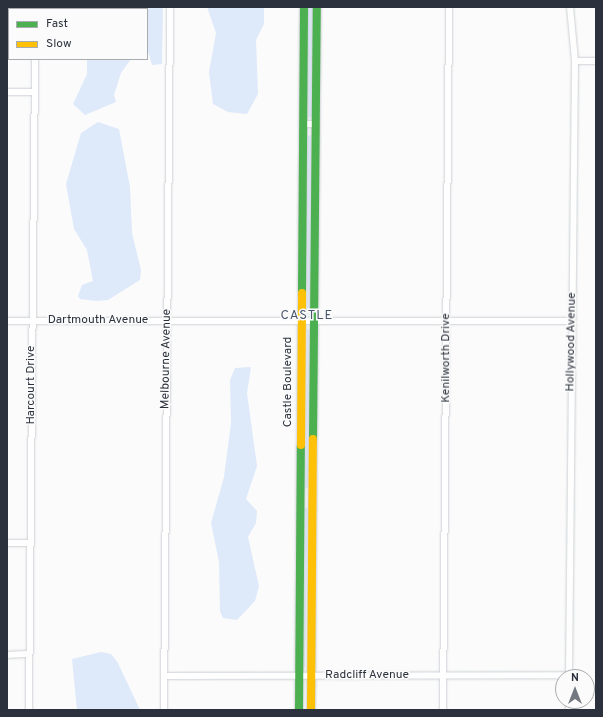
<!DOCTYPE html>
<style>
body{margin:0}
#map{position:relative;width:603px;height:717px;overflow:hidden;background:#fbfbfb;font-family:Overpass,sans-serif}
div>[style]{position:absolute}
.green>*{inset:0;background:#dee9fa}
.roads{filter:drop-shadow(0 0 1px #ccd0d4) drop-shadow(0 0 1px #ccd0d4)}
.street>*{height:5.5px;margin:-2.75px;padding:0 2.75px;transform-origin:2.75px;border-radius:2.75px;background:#fefefe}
.fast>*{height:8px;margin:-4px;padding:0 4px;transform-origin:4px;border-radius:4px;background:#4caf50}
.slow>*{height:8px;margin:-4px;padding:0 4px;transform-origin:4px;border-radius:4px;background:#ffc107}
span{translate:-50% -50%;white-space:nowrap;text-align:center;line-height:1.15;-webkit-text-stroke:3px #fbfbfb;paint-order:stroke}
.street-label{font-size:12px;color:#2c323d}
.neighbourhood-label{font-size:13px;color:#4a576e;letter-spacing:1px}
.frame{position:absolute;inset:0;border:8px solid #2c323d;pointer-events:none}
.legend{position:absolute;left:8px;top:8px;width:140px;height:52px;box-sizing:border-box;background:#fbfbfb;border:1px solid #a8abaf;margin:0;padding:5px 7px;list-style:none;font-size:12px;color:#2c323d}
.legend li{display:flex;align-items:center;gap:8px;height:20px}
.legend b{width:20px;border:1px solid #a8abaf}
.north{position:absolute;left:555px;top:669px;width:40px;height:40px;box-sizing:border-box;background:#fbfbfb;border:1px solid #a8abaf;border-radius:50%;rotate:0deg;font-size:11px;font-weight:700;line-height:16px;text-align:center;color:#2c323d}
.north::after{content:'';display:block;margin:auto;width:14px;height:18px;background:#747880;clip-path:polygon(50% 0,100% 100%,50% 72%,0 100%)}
</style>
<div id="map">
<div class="green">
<div style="clip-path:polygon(73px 7px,163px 7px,162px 64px,152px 65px,147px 48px,147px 9px)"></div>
<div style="clip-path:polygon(207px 7px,264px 7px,264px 24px,256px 40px,258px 94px,247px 114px,228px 112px,213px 104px,209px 72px,216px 33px)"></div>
<div style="clip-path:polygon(307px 7px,313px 7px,312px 117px,308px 118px)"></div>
<div style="clip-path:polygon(87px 59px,131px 59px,121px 73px,114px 95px,116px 102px,85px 115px,73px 104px,87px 74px)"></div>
<div style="clip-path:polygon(98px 122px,119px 129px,130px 187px,132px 233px,141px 270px,140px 280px,108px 300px,96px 301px,80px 299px,78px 296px,82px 285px,93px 281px,87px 250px,74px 229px,66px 184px,81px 133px)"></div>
<div style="clip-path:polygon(311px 135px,311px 310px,307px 313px,306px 137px)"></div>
<div style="clip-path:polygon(307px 329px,310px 331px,308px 487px,305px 489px)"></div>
<div style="clip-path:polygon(251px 367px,247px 393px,257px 466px,246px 499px,257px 511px,256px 523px,248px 537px,259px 586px,255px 601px,237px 620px,223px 618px,220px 611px,219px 562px,211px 523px,224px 477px,231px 423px,230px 380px,235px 368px)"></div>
<div style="clip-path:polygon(304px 507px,308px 509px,305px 667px,302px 666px)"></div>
<div style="clip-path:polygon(101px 652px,111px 654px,118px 663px,140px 710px,77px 710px,72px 659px)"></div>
</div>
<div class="roads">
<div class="street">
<div style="left:35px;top:9px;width:2px;rotate:-90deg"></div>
<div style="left:575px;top:61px;width:21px"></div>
<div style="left:7px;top:92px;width:26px"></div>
<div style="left:303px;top:124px;width:13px"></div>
<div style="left:7px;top:321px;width:565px"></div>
<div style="left:7px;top:543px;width:22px"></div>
<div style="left:7px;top:655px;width:22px;rotate:-3deg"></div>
<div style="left:164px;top:676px;width:405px;rotate:-0.1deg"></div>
<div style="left:569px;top:677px;width:616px;rotate:-89.44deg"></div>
<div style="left:575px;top:61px;width:54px;rotate:-95.3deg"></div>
<div style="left:29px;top:710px;width:651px;rotate:-89.47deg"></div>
<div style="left:164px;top:710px;width:703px;rotate:-89.51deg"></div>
<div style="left:443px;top:710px;width:703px;rotate:-89.51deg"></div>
<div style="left:569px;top:710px;width:9px;rotate:-90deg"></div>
</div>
<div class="fast">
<div style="left:302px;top:293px;width:286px;rotate:-89.6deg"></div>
<div style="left:313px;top:439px;width:432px;rotate:-89.5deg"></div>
<div style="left:299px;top:710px;width:265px;rotate:-89.6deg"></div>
</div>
<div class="slow">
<div style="left:301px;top:445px;width:152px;rotate:-89.6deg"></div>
<div style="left:311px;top:710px;width:271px;rotate:-89.6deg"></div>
</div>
</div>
<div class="street-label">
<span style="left:98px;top:321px">Dartmouth Avenue</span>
<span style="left:572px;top:342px;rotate:-89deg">Hollywood Avenue</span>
<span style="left:447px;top:358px;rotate:-90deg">Kenilworth Drive</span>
<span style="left:167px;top:359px;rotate:-89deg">Melbourne Avenue</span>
<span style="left:289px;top:382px;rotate:-90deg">Castle Boulevard</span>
<span style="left:32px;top:385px;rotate:-90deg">Harcourt Drive</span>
<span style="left:367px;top:676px">Radcliff Avenue</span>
</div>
<div class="neighbourhood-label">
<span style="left:307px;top:316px">CASTLE</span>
</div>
<div class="frame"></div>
<ul class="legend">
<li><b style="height:5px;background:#4caf50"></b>Fast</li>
<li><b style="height:5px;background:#ffc107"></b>Slow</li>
</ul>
<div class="north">N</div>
</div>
